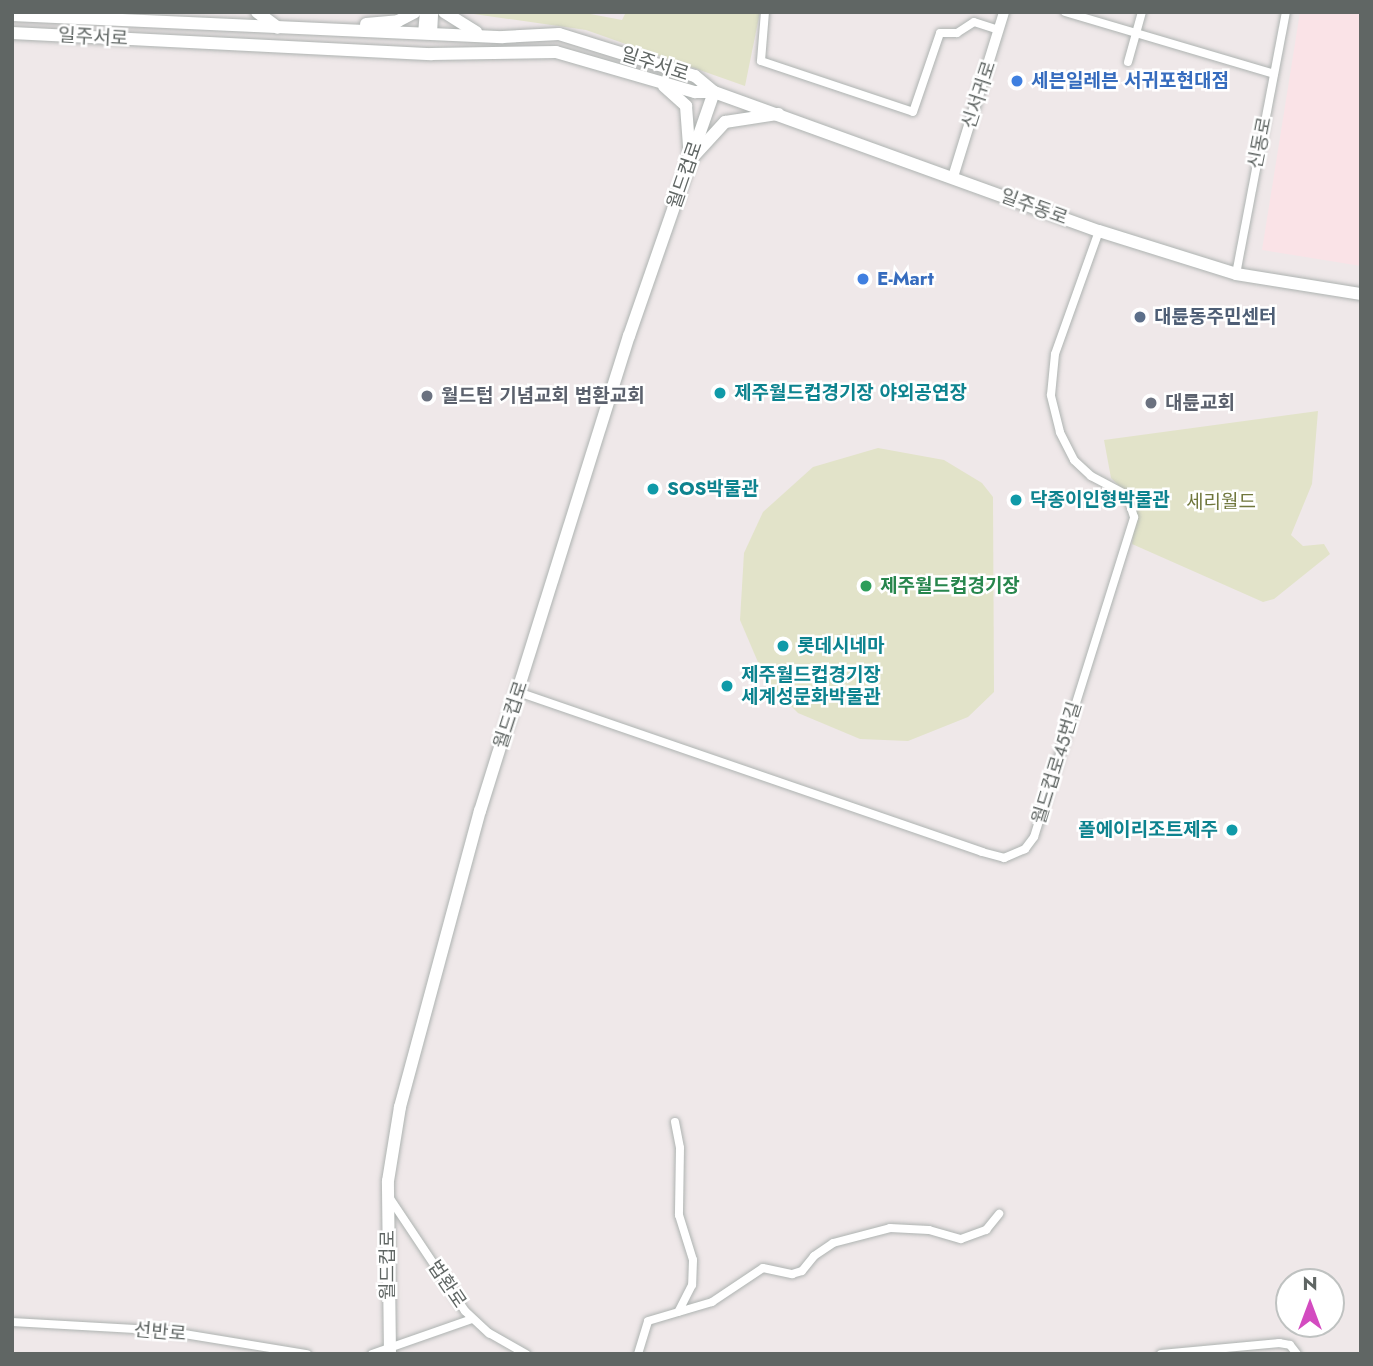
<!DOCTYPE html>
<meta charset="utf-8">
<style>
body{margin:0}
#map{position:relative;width:1373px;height:1366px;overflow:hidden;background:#efe8e9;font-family:Jost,"Noto Sans KR",sans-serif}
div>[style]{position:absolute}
.commercial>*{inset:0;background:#fae3e7}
.green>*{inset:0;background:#e2e3c9}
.roads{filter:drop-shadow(0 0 2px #aeb3b1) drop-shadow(0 0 2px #aeb3b1)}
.minor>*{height:8px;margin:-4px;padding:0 4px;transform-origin:4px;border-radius:4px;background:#fff}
.tertiary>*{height:10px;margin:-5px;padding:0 5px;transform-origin:5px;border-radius:5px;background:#fff}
.secondary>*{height:12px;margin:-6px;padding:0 6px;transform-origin:6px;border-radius:6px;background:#fff}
.dots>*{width:19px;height:19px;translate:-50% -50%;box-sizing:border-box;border:4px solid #fff;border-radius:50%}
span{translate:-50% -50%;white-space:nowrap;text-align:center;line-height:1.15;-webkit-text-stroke:5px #fff;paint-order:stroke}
.street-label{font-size:19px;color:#606664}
.shop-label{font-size:19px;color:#366cbe;font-weight:700}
.left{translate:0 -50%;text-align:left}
.service-label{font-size:19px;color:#4e5e75;font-weight:700}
.culture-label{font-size:19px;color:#0d838f;font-weight:700}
.right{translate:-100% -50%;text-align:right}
.worship-label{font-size:19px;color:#5b616d;font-weight:700}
.park-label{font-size:19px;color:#70773d}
.leisure-label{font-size:19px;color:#27864d;font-weight:700}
.frame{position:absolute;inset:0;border:14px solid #606664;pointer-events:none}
.north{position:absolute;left:1275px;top:1268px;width:70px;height:70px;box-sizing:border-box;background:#fff;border:2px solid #bfc2c1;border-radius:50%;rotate:0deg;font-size:19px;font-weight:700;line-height:28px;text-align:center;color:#606664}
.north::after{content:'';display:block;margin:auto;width:24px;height:32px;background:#d34bc0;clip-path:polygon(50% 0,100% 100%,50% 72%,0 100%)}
</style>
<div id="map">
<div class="commercial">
<div style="clip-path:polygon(1300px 12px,1361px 12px,1361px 266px,1262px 250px)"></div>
</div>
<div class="green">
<div style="clip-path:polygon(460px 12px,580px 12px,622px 20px,626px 12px,760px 12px,745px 86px,586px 30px)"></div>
<div style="clip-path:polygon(1318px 411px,1312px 484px,1291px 535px,1303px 546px,1324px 544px,1330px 554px,1274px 599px,1263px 602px,1132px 544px,1137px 503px,1111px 478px,1104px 440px)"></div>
<div style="clip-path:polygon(878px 448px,944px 460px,982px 483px,993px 497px,994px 692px,968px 717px,908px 741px,860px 739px,798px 713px,766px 681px,740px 620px,744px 553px,763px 512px,813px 467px)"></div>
</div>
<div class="roads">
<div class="minor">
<div style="left:765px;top:12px;width:49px;rotate:94.7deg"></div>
<div style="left:761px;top:61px;width:160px;rotate:18.5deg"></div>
<div style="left:913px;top:112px;width:83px;rotate:-71.1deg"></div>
<div style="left:940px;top:33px;width:17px"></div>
<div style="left:957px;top:33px;width:20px;rotate:-33deg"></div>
<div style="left:974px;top:22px;width:26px;rotate:18deg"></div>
<div style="left:1065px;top:12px;width:218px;rotate:16.5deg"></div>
<div style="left:1128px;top:62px;width:52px;rotate:-74.4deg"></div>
<div style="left:1236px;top:274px;width:267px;rotate:-79.2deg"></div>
<div style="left:518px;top:692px;width:491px;rotate:19deg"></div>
<div style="left:982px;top:852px;width:23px;rotate:15deg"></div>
<div style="left:1004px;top:858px;width:23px;rotate:-23deg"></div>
<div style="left:1025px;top:849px;width:15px;rotate:-53deg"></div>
<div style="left:1034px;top:837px;width:335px;rotate:-72.6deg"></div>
<div style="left:1134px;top:517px;width:23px;rotate:-108deg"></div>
<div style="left:1127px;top:495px;width:41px;rotate:-152.2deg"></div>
<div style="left:1091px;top:476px;width:23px;rotate:-137deg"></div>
<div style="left:1074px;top:460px;width:31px;rotate:-117deg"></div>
<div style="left:1060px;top:432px;width:38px;rotate:-104deg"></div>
<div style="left:1051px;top:395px;width:41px;rotate:-84.4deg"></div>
<div style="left:1055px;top:354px;width:131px;rotate:-70.3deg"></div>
<div style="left:675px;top:1122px;width:26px;rotate:79deg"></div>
<div style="left:680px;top:1148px;width:67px;rotate:90.9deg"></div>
<div style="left:679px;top:1215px;width:47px;rotate:72.7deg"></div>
<div style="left:693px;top:1260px;width:25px;rotate:92deg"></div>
<div style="left:692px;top:1285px;width:30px;rotate:117deg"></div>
<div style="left:389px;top:1197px;width:137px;rotate:56.3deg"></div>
<div style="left:465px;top:1311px;width:33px;rotate:43deg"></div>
<div style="left:489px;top:1333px;width:43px;rotate:29.6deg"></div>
<div style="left:12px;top:1322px;width:154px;rotate:3.3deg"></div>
<div style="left:166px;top:1331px;width:143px;rotate:9.3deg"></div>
<div style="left:372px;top:1354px;width:106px;rotate:-19.3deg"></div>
<div style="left:638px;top:1354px;width:34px;rotate:-73deg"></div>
<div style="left:648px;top:1321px;width:67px;rotate:-16.5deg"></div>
<div style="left:712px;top:1302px;width:61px;rotate:-33.7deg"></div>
<div style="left:763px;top:1268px;width:30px;rotate:12deg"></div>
<div style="left:792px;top:1274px;width:10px;rotate:-17deg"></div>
<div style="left:802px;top:1271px;width:19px;rotate:-51deg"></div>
<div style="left:814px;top:1256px;width:23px;rotate:-34deg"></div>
<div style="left:833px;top:1243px;width:59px;rotate:-14.7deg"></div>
<div style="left:890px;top:1228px;width:39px;rotate:3deg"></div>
<div style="left:929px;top:1230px;width:33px;rotate:16deg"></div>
<div style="left:961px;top:1239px;width:27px;rotate:-20deg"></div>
<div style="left:986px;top:1230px;width:21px;rotate:-51deg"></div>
<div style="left:1161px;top:1354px;width:119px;rotate:-5.3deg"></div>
<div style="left:1279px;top:1343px;width:11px;rotate:10deg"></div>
<div style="left:1290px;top:1345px;width:11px;rotate:52deg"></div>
</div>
<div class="tertiary">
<div style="left:423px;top:34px;width:22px;rotate:-85deg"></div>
<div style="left:432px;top:34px;width:22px;rotate:-87deg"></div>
<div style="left:953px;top:177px;width:173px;rotate:-72.8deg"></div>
</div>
<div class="secondary">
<div style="left:257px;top:12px;width:26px;rotate:37deg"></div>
<div style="left:444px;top:12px;width:38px;rotate:32deg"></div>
<div style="left:12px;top:15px;width:491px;rotate:2.6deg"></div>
<div style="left:503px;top:37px;width:56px;rotate:-3.1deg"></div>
<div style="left:559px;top:34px;width:142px;rotate:17.2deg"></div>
<div style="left:695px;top:76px;width:25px;rotate:40deg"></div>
<div style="left:366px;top:24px;width:32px;rotate:-5deg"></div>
<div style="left:398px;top:21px;width:19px;rotate:-28deg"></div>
<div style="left:12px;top:33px;width:420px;rotate:2.9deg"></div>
<div style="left:431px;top:54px;width:125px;rotate:-0.9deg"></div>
<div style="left:556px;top:52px;width:145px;rotate:16.1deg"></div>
<div style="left:695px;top:92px;width:19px"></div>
<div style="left:714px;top:92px;width:409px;rotate:19.9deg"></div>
<div style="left:1099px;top:231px;width:144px;rotate:17.4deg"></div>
<div style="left:1236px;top:274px;width:127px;rotate:9.1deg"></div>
<div style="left:664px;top:86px;width:30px;rotate:42deg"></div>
<div style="left:686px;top:106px;width:53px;rotate:85.7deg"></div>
<div style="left:692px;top:158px;width:49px;rotate:-47.5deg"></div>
<div style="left:725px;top:122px;width:54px;rotate:-8.6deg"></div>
<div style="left:390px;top:1354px;width:173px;rotate:-90.7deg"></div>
<div style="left:388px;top:1181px;width:75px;rotate:-80.8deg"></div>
<div style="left:400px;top:1107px;width:307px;rotate:-74.9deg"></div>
<div style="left:480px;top:811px;width:498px;rotate:-72.6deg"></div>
<div style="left:629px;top:336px;width:258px;rotate:-70.8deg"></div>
</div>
</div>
<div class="dots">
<div style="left:1017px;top:81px;background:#3f7fe0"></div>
<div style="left:863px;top:279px;background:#3f7fe0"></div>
<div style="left:1140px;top:317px;background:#5c6f8a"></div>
<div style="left:720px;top:393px;background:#0f9aa8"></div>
<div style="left:427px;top:396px;background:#6b7280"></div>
<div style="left:1151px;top:403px;background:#6b7280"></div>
<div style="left:653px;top:489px;background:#0f9aa8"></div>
<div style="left:1016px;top:500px;background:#0f9aa8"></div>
<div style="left:866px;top:586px;background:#2e9e5b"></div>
<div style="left:783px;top:646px;background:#0f9aa8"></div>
<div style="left:727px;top:686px;background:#0f9aa8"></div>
<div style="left:1232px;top:830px;background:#0f9aa8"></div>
</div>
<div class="street-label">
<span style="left:93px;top:37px;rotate:3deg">일주서로</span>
<span style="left:655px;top:64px;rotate:18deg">일주서로</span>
<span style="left:979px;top:95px;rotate:-72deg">신서귀로</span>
<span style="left:1260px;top:143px;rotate:-79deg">신동로</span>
<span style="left:685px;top:175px;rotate:-71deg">월드컵로</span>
<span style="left:1034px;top:207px;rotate:20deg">일주동로</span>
<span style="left:511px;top:715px;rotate:-72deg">월드컵로</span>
<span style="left:1057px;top:763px;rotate:-73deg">월드컵로45번길</span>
<span style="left:388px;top:1265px;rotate:-90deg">월드컵로</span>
<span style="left:447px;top:1284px;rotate:56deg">법환로</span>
<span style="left:160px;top:1332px;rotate:5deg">선반로</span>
</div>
<div class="shop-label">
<span class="left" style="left:1031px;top:81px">세븐일레븐 서귀포현대점</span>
<span class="left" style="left:877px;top:279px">E-Mart</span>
</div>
<div class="service-label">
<span class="left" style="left:1154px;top:317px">대륜동주민센터</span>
</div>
<div class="culture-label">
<span class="left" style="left:734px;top:393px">제주월드컵경기장 야외공연장</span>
<span class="left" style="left:667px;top:489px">SOS박물관</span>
<span class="left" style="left:1030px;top:500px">닥종이인형박물관</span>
<span class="left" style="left:797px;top:646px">롯데시네마</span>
<span class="left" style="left:741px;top:686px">제주월드컵경기장<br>세계성문화박물관</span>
<span class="right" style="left:1218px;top:830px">폴에이리조트제주</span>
</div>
<div class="worship-label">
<span class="left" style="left:441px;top:396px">월드텁 기념교회 법환교회</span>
<span class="left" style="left:1165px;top:403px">대륜교회</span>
</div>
<div class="park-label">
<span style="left:1221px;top:502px">세리월드</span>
</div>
<div class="leisure-label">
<span class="left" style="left:880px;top:586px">제주월드컵경기장</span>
</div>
<div class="frame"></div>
<div class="north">N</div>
</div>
